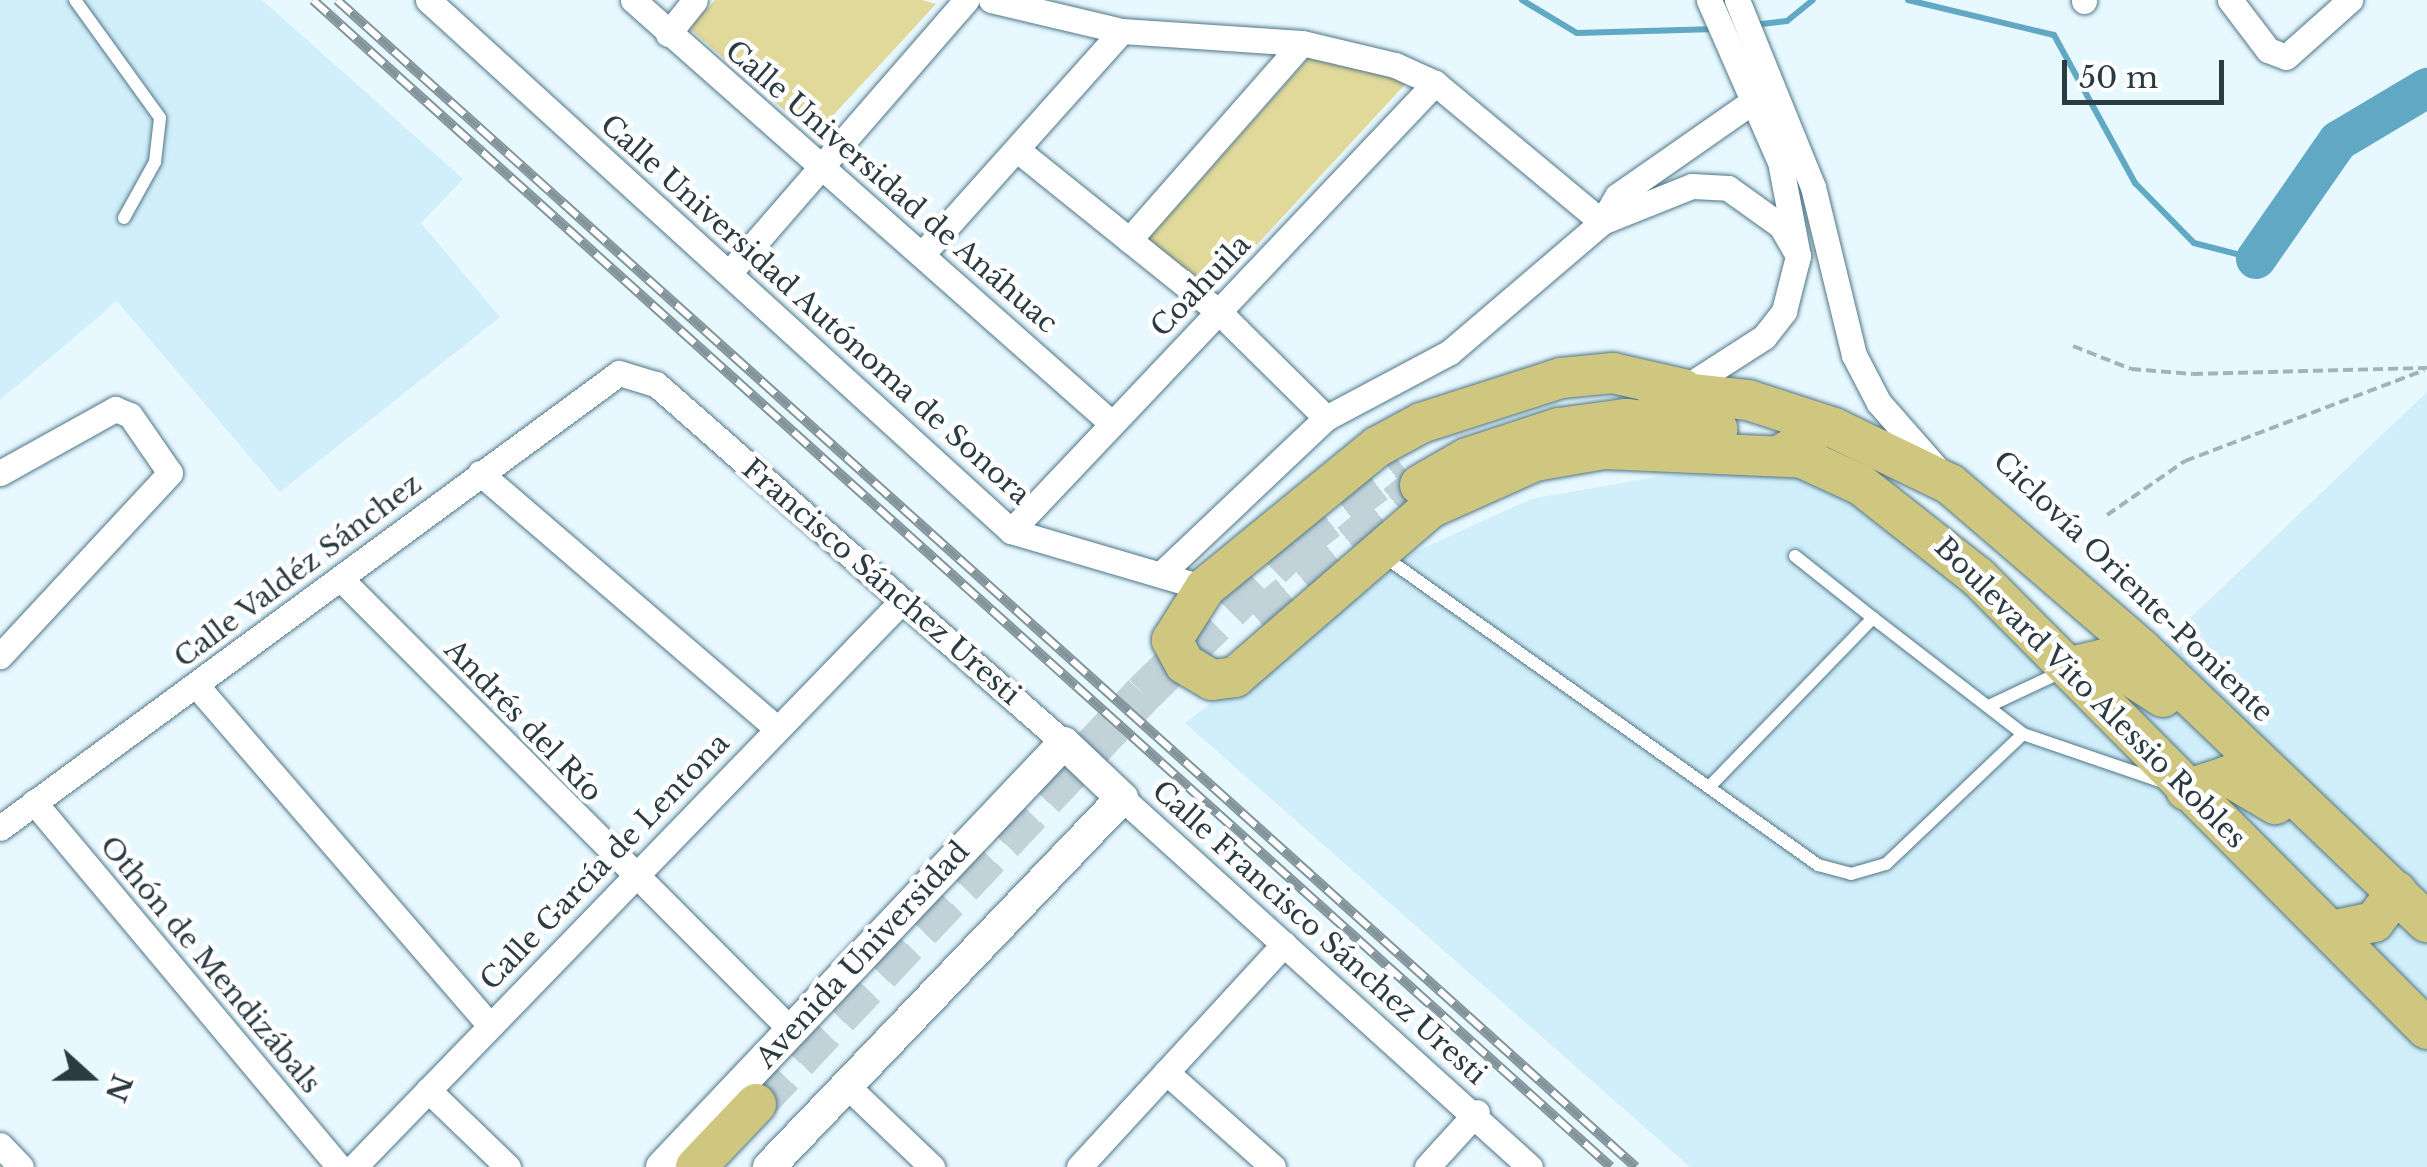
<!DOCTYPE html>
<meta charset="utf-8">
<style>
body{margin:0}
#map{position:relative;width:2427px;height:1167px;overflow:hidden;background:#e7f8ff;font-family:"Libre Baskerville",serif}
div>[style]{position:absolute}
.built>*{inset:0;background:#d1eefb}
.green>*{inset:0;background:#e1d99a}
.stream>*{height:6px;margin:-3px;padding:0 3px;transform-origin:3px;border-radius:3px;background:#61a8c4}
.river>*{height:40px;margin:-20px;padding:0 20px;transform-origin:20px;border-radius:20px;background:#61a8c4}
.primary-tunnel>*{height:40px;margin-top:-20px;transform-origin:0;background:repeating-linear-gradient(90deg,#c1d2d9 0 40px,transparent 0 60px)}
.path>*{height:4px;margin-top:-2px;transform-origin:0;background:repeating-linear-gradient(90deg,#a1b2b9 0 10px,transparent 0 15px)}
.roads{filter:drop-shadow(0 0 2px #507686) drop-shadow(0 0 2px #507686)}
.service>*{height:12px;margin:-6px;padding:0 6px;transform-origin:6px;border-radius:6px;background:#fff}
.minor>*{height:25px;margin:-12.5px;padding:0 12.5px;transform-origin:12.5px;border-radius:12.5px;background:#fff}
.tertiary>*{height:32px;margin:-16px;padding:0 16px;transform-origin:16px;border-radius:16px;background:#fff}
.primary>*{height:40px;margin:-20px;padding:0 20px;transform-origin:20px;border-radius:20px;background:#cfc780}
.rail>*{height:10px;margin-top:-5px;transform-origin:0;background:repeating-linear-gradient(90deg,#fff 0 19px,#83949b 0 38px);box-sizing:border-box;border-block:2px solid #83949b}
span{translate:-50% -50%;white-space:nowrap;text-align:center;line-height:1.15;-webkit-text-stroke:9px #fff;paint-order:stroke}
.street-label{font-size:28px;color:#2a3b42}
.north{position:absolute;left:40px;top:1027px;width:100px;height:100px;-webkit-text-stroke:8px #fff;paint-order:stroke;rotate:111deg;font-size:28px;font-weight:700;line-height:40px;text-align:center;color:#2a3b42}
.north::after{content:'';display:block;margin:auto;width:35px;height:45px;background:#2a3b42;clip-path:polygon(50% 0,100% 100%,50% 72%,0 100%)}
.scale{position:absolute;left:2062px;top:60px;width:162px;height:45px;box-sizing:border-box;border:5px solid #2a3b42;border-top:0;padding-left:12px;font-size:30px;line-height:35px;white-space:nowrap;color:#2a3b42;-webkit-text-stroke:8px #fff;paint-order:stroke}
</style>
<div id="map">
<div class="built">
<div style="clip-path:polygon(0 0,262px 0,463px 179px,421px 223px,500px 317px,280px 492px,117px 301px,0 400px)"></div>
<div style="clip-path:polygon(2427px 392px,2427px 1167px,1690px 1167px,1185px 723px,1413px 553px,1531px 499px,1667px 475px,1815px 473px,1892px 514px,2099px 705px)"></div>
</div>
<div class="green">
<div style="clip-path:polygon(715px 0,922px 0,936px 4px,814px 136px,689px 28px)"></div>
<div style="clip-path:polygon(1312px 54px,1411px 78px,1216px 289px,1145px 243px)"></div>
</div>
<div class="stream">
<div style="left:1522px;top:0;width:64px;rotate:31deg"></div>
<div style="left:1577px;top:33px;width:139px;rotate:-1.6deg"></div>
<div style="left:1908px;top:0;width:150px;rotate:13.5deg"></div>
<div style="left:2054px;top:35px;width:169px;rotate:61.3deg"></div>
<div style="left:2135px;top:183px;width:84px;rotate:45.5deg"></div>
<div style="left:2194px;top:243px;width:64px;rotate:14.5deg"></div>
<div style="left:1754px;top:25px;width:33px;rotate:-7deg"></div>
<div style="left:1787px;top:21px;width:33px;rotate:-39deg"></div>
</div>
<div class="river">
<div style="left:2256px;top:259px;width:144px;rotate:-55.2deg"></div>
<div style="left:2338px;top:141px;width:104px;rotate:-30.8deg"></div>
</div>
<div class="primary-tunnel">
<div style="left:1258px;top:620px;width:211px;rotate:-39.8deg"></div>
<div style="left:756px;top:1104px;width:564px;rotate:-46.65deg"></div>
<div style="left:1143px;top:694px;width:214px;rotate:-44.4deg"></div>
<div style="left:1296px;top:544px;width:132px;rotate:-37.3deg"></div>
</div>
<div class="path">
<div style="left:2073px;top:346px;width:62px;rotate:21.6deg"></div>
<div style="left:2131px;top:369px;width:62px;rotate:4.6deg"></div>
<div style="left:2193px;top:374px;width:234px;rotate:-1.5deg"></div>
<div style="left:2107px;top:515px;width:95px;rotate:-34.7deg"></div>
<div style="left:2185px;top:461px;width:256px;rotate:-20.8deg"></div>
</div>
<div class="roads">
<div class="service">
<div style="left:75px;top:0;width:145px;rotate:54.2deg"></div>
<div style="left:160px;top:118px;width:44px;rotate:96.5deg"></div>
<div style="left:155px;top:162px;width:64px;rotate:119deg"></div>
<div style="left:1382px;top:555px;width:535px;rotate:35.41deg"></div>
<div style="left:1818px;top:865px;width:34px;rotate:15deg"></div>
<div style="left:1851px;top:874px;width:36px;rotate:-16deg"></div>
<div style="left:1886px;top:864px;width:189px;rotate:-43.5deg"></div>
<div style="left:2023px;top:734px;width:145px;rotate:18.9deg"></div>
<div style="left:1795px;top:556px;width:100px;rotate:38.5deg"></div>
<div style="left:1991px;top:705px;width:77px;rotate:-25.2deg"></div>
<div style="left:1713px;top:783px;width:230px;rotate:-45.9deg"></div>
<div style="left:1873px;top:618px;width:190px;rotate:37.7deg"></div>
</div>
<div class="minor">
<div style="left:428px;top:0;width:789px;rotate:42.33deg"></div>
<div style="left:1011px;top:531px;width:202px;rotate:16.4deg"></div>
<div style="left:633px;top:0;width:635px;rotate:41.49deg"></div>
<div style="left:991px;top:0;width:135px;rotate:13.3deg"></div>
<div style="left:1122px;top:31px;width:180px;rotate:3.8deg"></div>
<div style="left:1302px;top:43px;width:96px;rotate:13.3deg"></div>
<div style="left:1395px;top:65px;width:44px;rotate:24.2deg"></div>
<div style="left:1435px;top:83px;width:217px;rotate:39.8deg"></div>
<div style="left:1737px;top:0;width:202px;rotate:67.9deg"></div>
<div style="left:1813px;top:187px;width:173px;rotate:76.3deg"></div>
<div style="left:1854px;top:355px;width:54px;rotate:62.5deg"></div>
<div style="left:1879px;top:403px;width:88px;rotate:48.7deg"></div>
<div style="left:2230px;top:0;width:63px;rotate:52.8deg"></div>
<div style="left:2268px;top:50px;width:19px;rotate:21deg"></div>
<div style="left:2286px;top:57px;width:86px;rotate:-41.7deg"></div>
<div style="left:2084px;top:1px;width:1px;rotate:-90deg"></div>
<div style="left:668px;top:34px;width:43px;rotate:-51.5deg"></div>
<div style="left:1020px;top:152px;width:255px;rotate:38.8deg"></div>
<div style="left:1219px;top:312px;width:151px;rotate:44.7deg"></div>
<div style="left:1602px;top:222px;width:30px;rotate:-60deg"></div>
<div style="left:1617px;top:196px;width:166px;rotate:-34.9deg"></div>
<div style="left:1129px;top:240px;width:262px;rotate:-48.7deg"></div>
<div style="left:925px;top:251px;width:295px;rotate:-48.2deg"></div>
<div style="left:729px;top:273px;width:362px;rotate:-49deg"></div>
<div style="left:1683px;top:389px;width:96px;rotate:-32.7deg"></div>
<div style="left:1764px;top:337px;width:33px;rotate:-52deg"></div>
<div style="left:1784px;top:311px;width:57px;rotate:-75.7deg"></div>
<div style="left:1798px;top:256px;width:96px;rotate:-100.8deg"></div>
<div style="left:1780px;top:162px;width:177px;rotate:-113.7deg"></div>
<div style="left:0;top:473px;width:132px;rotate:-29.1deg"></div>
<div style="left:115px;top:409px;width:16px;rotate:22deg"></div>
<div style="left:130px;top:415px;width:70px;rotate:55.4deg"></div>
<div style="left:170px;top:473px;width:250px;rotate:132.9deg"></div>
<div style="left:480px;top:473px;width:391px;rotate:40.7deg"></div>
<div style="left:1011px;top:531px;width:617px;rotate:-46.58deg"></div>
<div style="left:1162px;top:573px;width:226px;rotate:-43.4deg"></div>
<div style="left:1326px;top:418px;width:140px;rotate:-28deg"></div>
<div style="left:1450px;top:352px;width:200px;rotate:-40.5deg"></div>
<div style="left:1602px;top:222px;width:97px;rotate:-21.8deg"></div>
<div style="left:1692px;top:186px;width:36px;rotate:3deg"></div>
<div style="left:1728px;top:188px;width:65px;rotate:35.6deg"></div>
<div style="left:1781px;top:226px;width:34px;rotate:60deg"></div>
<div style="left:341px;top:579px;width:637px;rotate:45.06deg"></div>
<div style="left:196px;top:685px;width:450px;rotate:49.2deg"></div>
<div style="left:1122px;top:798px;width:550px;rotate:42.13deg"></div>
<div style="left:34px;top:802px;width:476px;rotate:50.1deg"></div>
<div style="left:0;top:828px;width:768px;rotate:-36.32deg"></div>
<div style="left:619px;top:373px;width:39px;rotate:17deg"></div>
<div style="left:656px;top:384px;width:543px;rotate:41.34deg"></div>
<div style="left:1166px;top:1072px;width:143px;rotate:41.6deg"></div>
<div style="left:846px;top:1085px;width:119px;rotate:43.6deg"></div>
<div style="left:428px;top:1090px;width:111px;rotate:43.9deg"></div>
<div style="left:0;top:1145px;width:30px;rotate:46deg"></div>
<div style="left:354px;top:1167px;width:788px;rotate:-45.93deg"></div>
<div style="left:1079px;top:1167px;width:303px;rotate:-47.4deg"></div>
<div style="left:1427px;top:1167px;width:74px;rotate:-47.7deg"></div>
</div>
<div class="tertiary">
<div style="left:662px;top:1167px;width:584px;rotate:-46.53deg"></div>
<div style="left:1064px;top:743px;width:80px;rotate:43.5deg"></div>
<div style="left:1122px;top:798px;width:511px;rotate:133.73deg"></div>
</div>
<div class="primary">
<div style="left:1683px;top:389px;width:72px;rotate:-167.1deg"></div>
<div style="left:1613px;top:373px;width:52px;rotate:174.5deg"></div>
<div style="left:1561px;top:378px;width:147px;rotate:162.2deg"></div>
<div style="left:1421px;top:423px;width:50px;rotate:151.4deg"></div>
<div style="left:1377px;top:447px;width:222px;rotate:140.7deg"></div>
<div style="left:1205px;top:588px;width:62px;rotate:122.4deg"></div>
<div style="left:1172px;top:640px;width:27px;rotate:62deg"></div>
<div style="left:1185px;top:664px;width:31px;rotate:31deg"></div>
<div style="left:1212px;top:680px;width:23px;rotate:-7deg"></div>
<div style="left:1235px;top:677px;width:258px;rotate:-40.9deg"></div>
<div style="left:1430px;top:508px;width:115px;rotate:-24.1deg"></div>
<div style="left:1535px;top:461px;width:70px;rotate:-9.9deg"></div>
<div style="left:1604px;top:449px;width:206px;rotate:2.5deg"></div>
<div style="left:1656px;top:390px;width:93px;rotate:6.2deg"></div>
<div style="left:1748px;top:400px;width:90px;rotate:18deg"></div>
<div style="left:1834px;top:428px;width:129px;rotate:25.8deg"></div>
<div style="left:1950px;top:484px;width:254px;rotate:40.8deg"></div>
<div style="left:2142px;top:650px;width:394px;rotate:43.7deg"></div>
<div style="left:1787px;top:451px;width:81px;rotate:24.7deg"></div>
<div style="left:1861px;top:485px;width:149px;rotate:38.2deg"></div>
<div style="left:1978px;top:577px;width:637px;rotate:45.19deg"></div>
<div style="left:1420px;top:485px;width:54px;rotate:-29.9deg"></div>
<div style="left:1467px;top:458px;width:97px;rotate:-18.1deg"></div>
<div style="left:1559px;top:428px;width:68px;rotate:-7.7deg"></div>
<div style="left:1626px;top:419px;width:92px;rotate:6.3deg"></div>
<div style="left:2070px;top:667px;width:35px;rotate:-13deg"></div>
<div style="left:2104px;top:659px;width:70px;rotate:32.8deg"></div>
<div style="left:2186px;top:790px;width:44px;rotate:-18.4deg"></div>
<div style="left:2228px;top:776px;width:55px;rotate:30.8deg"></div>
<div style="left:2336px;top:930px;width:39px;rotate:-12deg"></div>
<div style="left:2374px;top:922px;width:38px;rotate:-53deg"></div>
<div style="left:696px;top:1167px;width:87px;rotate:-46.4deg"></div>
</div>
</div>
<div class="rail">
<div style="left:313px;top:0;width:1745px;rotate:41.96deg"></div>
<div style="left:337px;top:0;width:1746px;rotate:41.94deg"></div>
</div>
<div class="street-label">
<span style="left:891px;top:187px;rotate:41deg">Calle Universidad de Anáhuac</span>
<span style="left:1201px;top:286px;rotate:-46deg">Coahuila</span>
<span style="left:815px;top:310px;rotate:42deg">Calle Universidad Autónoma de Sonora</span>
<span style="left:298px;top:571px;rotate:-37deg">Calle Valdéz Sánchez</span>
<span style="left:881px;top:582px;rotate:41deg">Francisco Sánchez Uresti</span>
<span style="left:2133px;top:587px;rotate:44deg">Ciclovía Oriente-Poniente</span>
<span style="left:2090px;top:693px;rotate:45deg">Boulevard Vito Alessio Robles</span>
<span style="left:523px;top:721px;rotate:46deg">Andrés del Río</span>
<span style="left:605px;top:862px;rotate:-46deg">Calle García de Lentona</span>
<span style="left:1319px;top:933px;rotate:42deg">Calle Francisco Sánchez Uresti</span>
<span style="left:863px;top:955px;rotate:-47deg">Avenida Universidad</span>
<span style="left:210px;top:965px;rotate:50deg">Othón de Mendizábals</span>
</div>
<div class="north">N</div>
<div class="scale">50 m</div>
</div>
